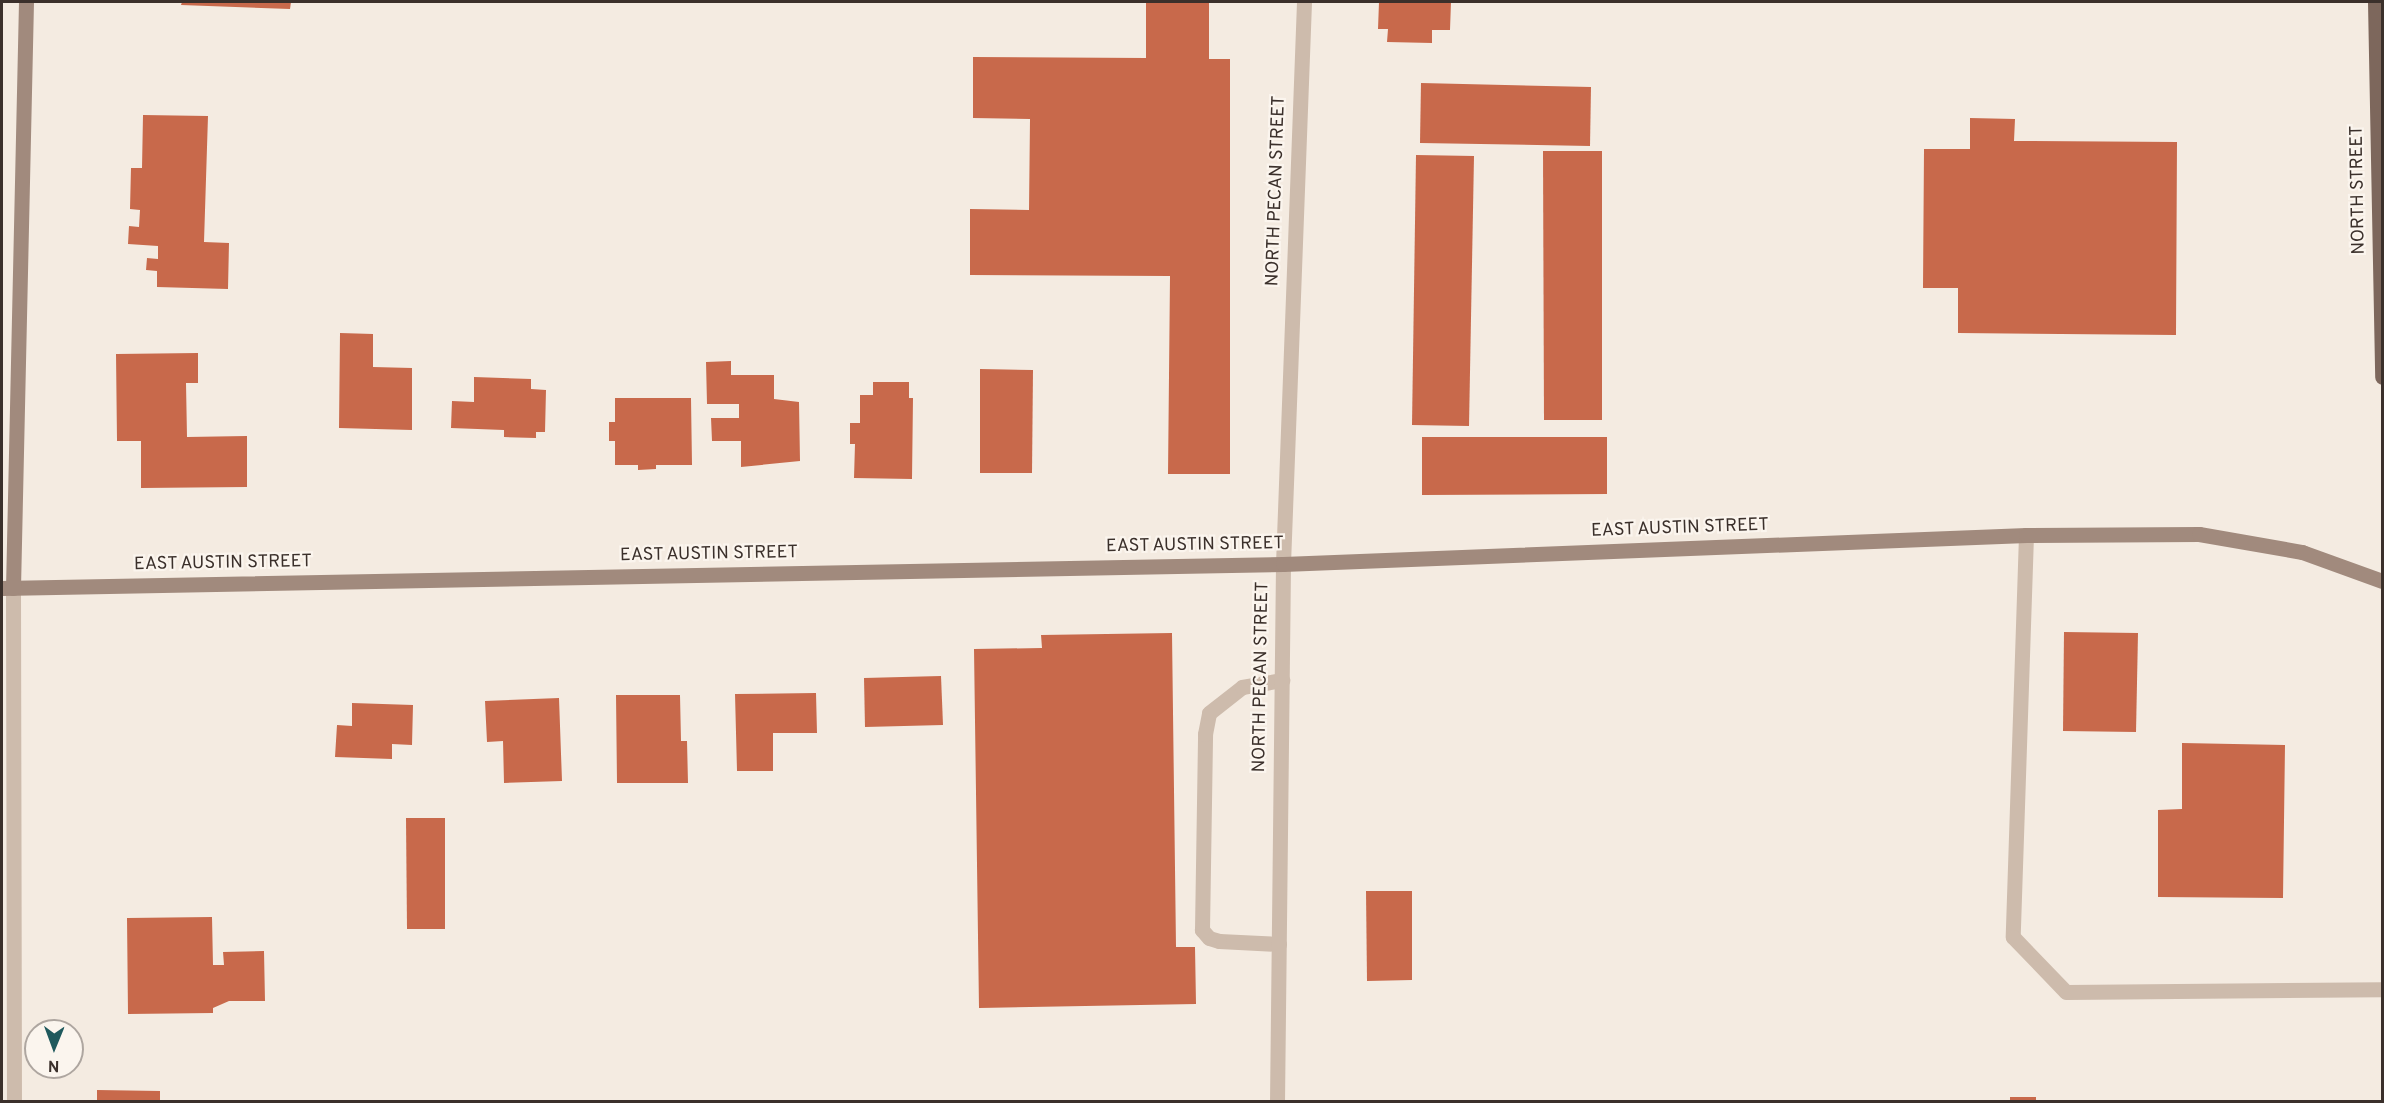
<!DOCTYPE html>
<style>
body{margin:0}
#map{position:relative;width:2384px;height:1103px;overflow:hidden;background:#f4ebe1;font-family:Overpass,sans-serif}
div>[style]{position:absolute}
.building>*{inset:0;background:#c8694b}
.lane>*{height:15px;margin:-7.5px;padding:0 7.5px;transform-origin:7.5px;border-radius:7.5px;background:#cdbbac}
.street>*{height:15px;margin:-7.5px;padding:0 7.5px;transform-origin:7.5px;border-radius:7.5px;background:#cdbbac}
.secondary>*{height:15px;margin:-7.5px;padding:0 7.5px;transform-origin:7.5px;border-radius:7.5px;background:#a18a7d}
.primary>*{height:15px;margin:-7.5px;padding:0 7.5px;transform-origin:7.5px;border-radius:7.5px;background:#7d675c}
span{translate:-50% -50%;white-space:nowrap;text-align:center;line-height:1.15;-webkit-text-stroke:4.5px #fbf5ee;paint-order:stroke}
.street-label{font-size:18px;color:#3b302b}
.frame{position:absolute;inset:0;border:3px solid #3b302b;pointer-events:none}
.north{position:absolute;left:24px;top:1019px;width:60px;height:60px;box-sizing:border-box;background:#fbf5ee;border:2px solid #aea6a0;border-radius:50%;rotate:181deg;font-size:16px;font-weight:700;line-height:24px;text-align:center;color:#3b302b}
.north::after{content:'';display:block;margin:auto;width:21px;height:27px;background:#1f595d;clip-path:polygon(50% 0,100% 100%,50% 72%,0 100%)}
</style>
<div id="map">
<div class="building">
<div style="clip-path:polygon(182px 2px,291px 2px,290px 9px,181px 5px)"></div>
<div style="clip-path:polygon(1146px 2px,1209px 2px,1209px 59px,1230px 59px,1230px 474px,1168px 474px,1170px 276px,970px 275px,970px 209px,1029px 210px,1030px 119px,973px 118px,973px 57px,1146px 58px)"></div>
<div style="clip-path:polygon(1379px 2px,1451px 2px,1450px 30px,1432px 30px,1432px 43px,1387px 42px,1388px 29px,1378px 29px)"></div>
<div style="clip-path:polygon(1421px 83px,1591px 87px,1590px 146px,1420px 143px)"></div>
<div style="clip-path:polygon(143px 115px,208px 116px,204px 242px,229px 243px,228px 289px,157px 287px,157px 271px,146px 270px,147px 258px,158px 259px,158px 246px,128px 244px,129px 226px,139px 227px,140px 210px,130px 209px,131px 168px,142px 168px)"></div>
<div style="clip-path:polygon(1970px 118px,2015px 119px,2014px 141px,2177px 142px,2176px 335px,1958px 333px,1958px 288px,1923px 288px,1924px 149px,1970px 149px)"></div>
<div style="clip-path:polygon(1543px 151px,1602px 151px,1602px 420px,1544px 420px)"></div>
<div style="clip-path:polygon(1416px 155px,1474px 156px,1469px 426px,1412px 425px)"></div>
<div style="clip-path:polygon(340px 333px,373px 334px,373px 367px,412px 368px,412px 430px,339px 428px)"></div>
<div style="clip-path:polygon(198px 353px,198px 383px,186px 383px,187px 437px,247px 436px,247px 487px,141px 488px,141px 441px,117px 441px,116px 354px)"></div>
<div style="clip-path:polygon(731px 361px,731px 375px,774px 375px,774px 399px,799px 402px,800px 461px,741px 467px,741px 441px,712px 441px,711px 418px,739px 418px,739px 404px,707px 404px,706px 362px)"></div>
<div style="clip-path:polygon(980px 369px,1033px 370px,1032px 473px,980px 473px)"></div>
<div style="clip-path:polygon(474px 377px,531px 379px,531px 389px,546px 390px,545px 432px,536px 432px,536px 438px,504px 437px,504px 430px,451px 428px,452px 401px,474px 402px)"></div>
<div style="clip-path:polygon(873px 382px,909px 382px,909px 398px,913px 398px,912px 479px,854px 478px,855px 444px,850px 444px,850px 423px,860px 423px,860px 395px,873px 395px)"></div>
<div style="clip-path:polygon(615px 398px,691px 398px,692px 465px,656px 465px,656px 469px,638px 470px,638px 465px,615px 465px,615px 441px,609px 441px,609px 422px,615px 422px)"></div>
<div style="clip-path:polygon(1422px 437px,1607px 437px,1607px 494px,1422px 495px)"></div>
<div style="clip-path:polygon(2064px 632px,2138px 633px,2136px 732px,2063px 731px)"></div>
<div style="clip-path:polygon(1172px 633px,1176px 947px,1195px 947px,1196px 1004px,979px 1008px,974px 649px,1042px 648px,1041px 635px)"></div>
<div style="clip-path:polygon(941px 676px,943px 725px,865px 727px,864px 678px)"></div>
<div style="clip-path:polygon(816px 693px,817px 733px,773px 733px,773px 771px,737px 771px,735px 694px)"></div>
<div style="clip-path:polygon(616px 695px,680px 695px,681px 741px,687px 741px,688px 783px,617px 783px)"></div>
<div style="clip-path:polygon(559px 698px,562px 781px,504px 783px,503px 741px,487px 742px,485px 701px)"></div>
<div style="clip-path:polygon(352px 703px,413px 705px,412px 745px,392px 744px,392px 759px,335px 757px,337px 725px,352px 726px)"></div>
<div style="clip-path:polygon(2182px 743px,2285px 745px,2283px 898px,2158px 897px,2158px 810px,2182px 809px)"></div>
<div style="clip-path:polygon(406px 818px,445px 818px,445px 929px,407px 929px)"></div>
<div style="clip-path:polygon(1366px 891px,1412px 891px,1412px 980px,1367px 981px)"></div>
<div style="clip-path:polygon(212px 917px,213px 965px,224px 965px,223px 952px,264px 951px,265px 1001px,229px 1001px,213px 1008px,213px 1013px,128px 1014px,127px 918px)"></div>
<div style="clip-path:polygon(97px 1090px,160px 1091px,160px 1102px,97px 1102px)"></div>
<div style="clip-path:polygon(2010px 1097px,2036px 1097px,2036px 1102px,2010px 1102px)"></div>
</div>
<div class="lane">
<div style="left:2026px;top:535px;width:402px;rotate:91.9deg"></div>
<div style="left:2013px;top:937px;width:76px;rotate:46.1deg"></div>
<div style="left:2066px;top:992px;width:316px;rotate:-0.5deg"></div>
<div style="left:1279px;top:944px;width:60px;rotate:-177.1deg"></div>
<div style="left:1219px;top:941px;width:10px;rotate:-163deg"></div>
<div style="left:1209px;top:938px;width:11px;rotate:-131deg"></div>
<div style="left:1202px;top:930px;width:196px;rotate:-89.1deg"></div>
<div style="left:1205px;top:734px;width:21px;rotate:-79deg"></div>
<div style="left:1209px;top:713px;width:42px;rotate:-38.2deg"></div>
<div style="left:1242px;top:687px;width:41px;rotate:-9.9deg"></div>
</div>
<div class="street">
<div style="left:13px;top:588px;width:514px;rotate:89.89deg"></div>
<div style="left:1277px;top:1102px;width:538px;rotate:-89.36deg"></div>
<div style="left:1283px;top:564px;width:562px;rotate:-87.86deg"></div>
</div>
<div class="secondary">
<div style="left:2px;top:588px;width:1281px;rotate:-1.07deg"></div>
<div style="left:1283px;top:564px;width:744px;rotate:-2.24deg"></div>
<div style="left:2026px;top:535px;width:173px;rotate:-0.3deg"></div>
<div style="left:2199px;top:534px;width:105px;rotate:9.9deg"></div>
<div style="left:2302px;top:552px;width:85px;rotate:19.9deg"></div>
<div style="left:13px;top:588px;width:586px;rotate:-88.73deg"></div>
</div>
<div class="primary">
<div style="left:2375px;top:2px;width:375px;rotate:88.9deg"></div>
</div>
<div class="street-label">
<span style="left:2359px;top:190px;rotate:-91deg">NORTH STREET</span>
<span style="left:1277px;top:191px;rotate:-88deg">NORTH PECAN STREET</span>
<span style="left:1680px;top:529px;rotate:-2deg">EAST AUSTIN STREET</span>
<span style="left:1195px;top:546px;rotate:-1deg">EAST AUSTIN STREET</span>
<span style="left:709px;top:555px;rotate:-1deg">EAST AUSTIN STREET</span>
<span style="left:223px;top:564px;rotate:-1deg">EAST AUSTIN STREET</span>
<span style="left:1262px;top:677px;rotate:-89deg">NORTH PECAN STREET</span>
</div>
<div class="frame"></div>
<div class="north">N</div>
</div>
